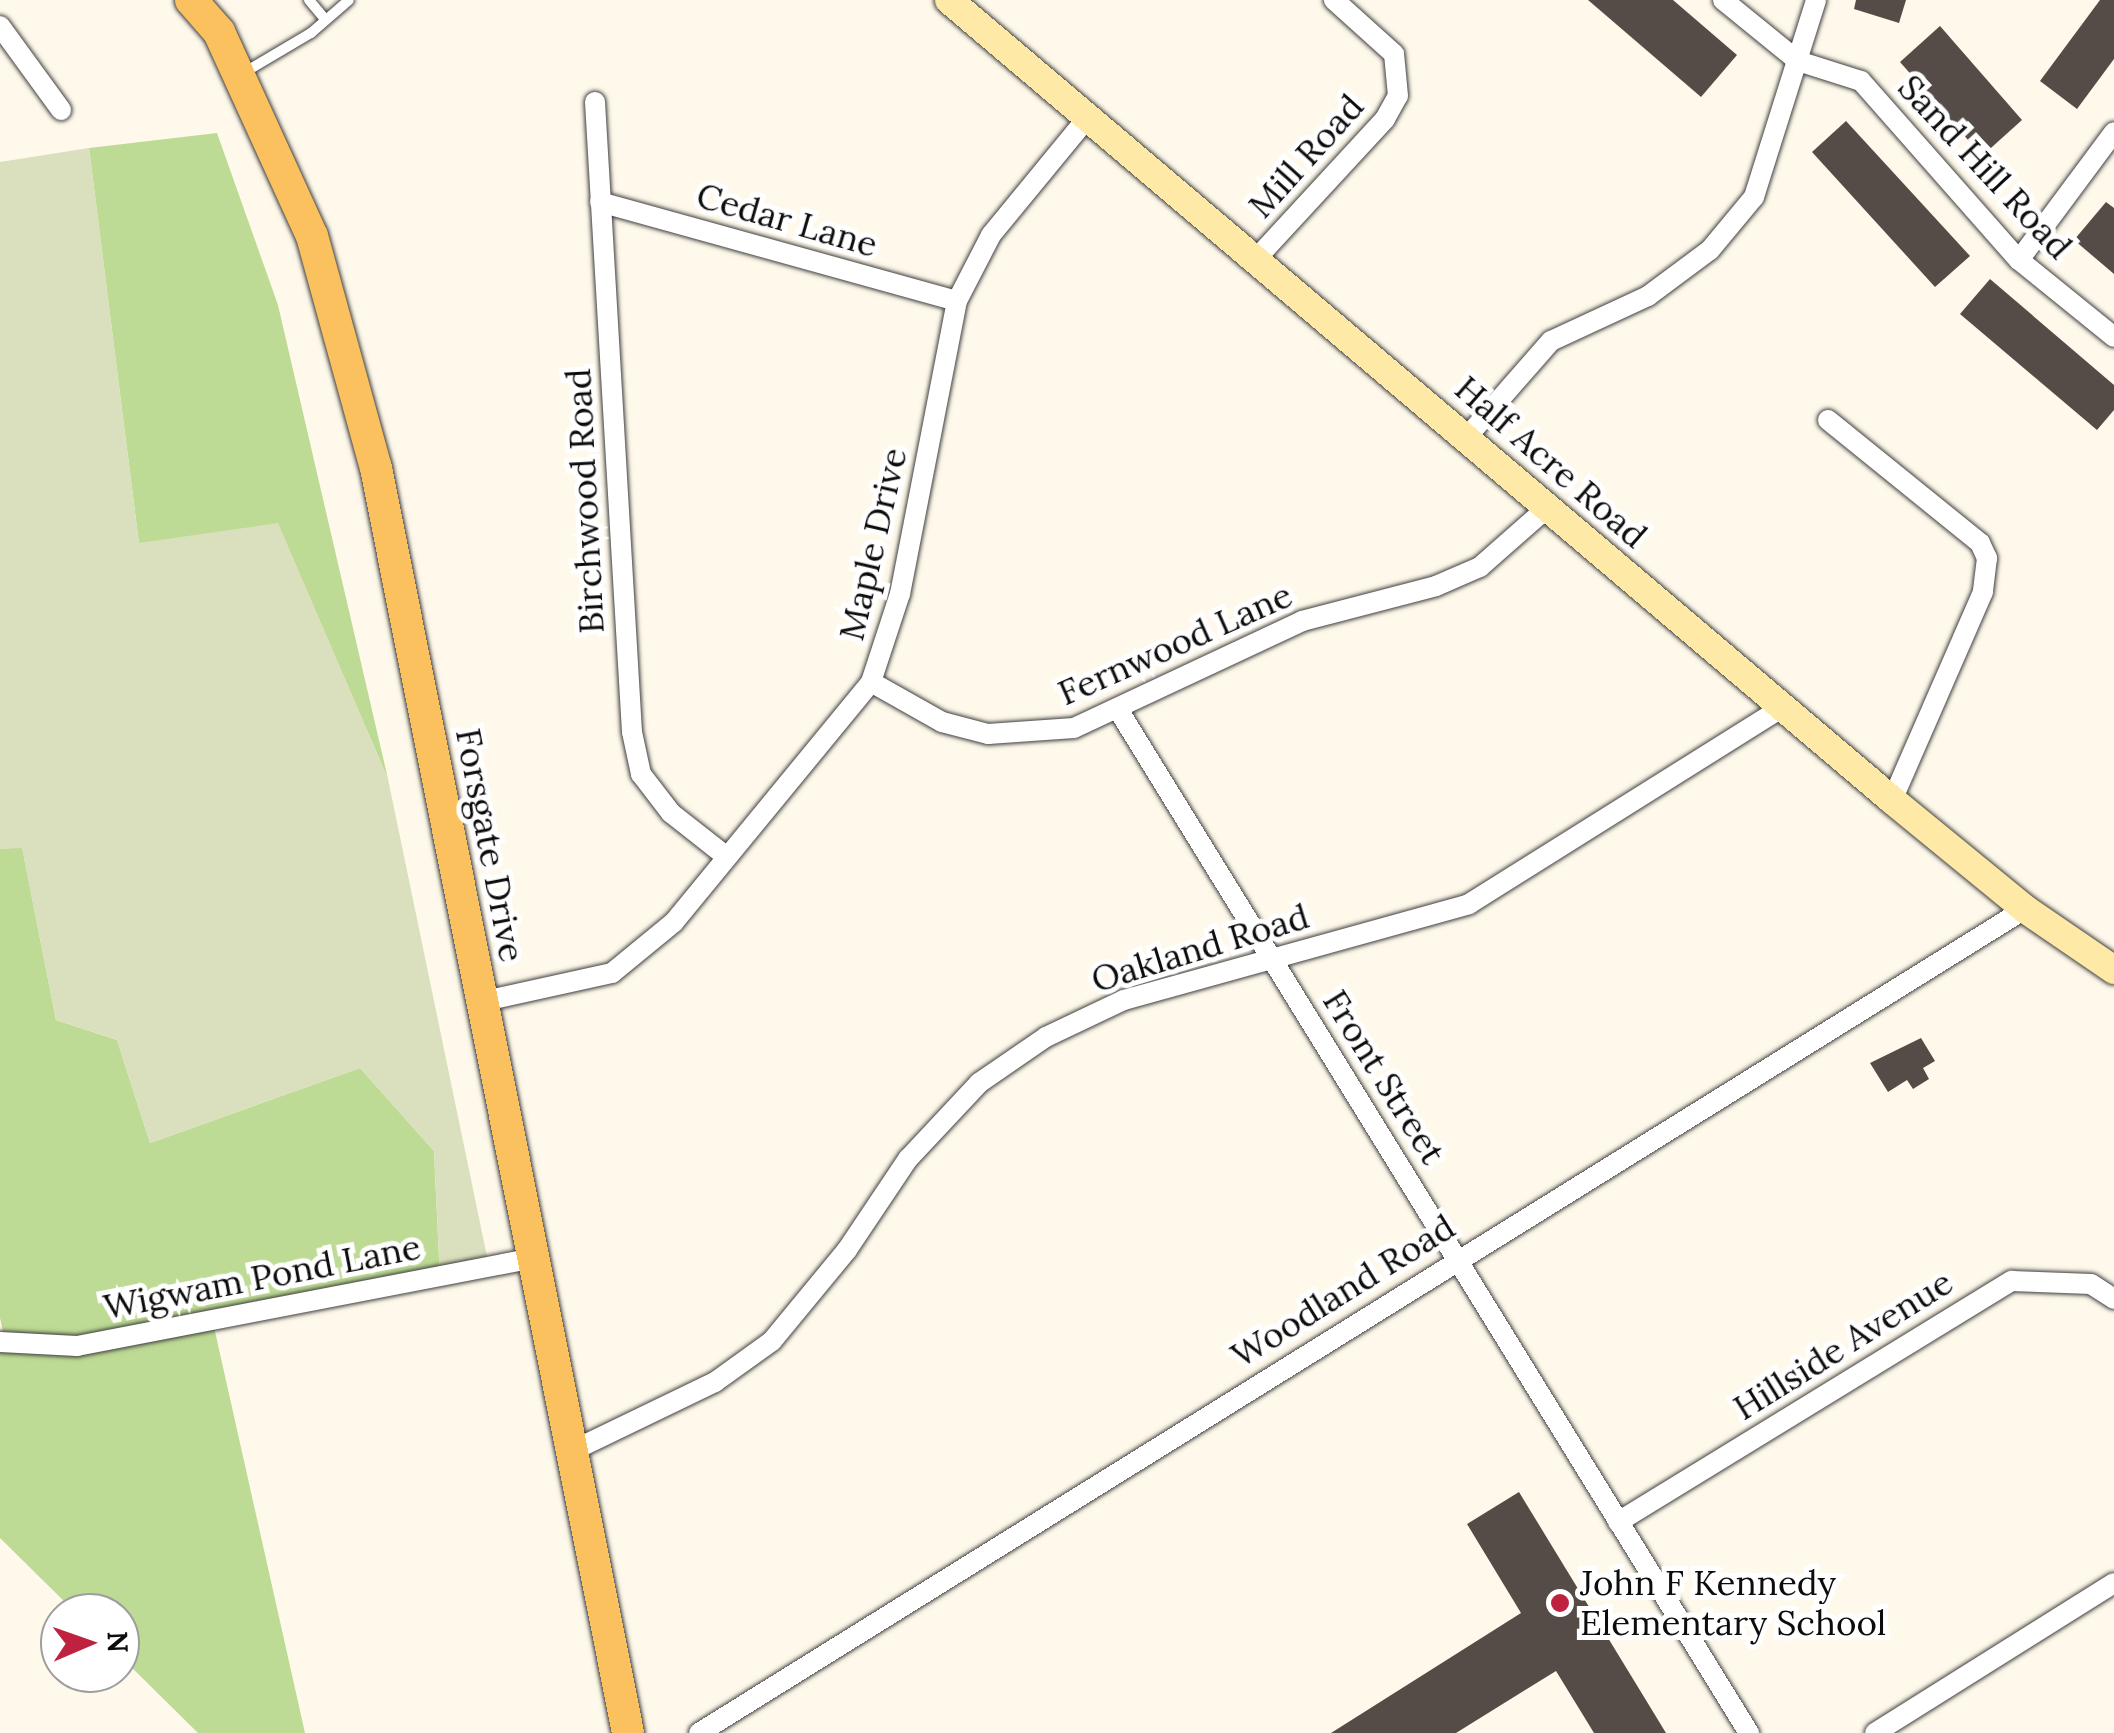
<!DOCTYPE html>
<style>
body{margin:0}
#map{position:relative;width:2114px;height:1733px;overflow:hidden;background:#fff9eb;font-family:Lora,serif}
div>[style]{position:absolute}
.forest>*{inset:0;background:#bddb94}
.cemetery>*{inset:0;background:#dae0bd}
.building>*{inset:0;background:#554c48}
.roads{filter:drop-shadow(0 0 2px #3f3f3f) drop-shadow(0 0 2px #3f3f3f)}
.lane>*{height:10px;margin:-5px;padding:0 5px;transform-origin:5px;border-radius:5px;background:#fff}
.street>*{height:20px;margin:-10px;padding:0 10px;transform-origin:10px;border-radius:10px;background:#fff}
.secondary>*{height:28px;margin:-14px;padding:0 14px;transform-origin:14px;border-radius:14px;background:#ffe9a6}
.primary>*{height:32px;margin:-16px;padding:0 16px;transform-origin:16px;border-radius:16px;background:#fbc15f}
.dots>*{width:28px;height:28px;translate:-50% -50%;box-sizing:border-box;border:5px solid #fff;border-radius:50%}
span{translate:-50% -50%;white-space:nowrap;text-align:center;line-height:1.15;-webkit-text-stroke:10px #fff;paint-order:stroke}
.street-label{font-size:35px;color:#0c0c0c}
.poi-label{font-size:35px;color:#0c0c0c}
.left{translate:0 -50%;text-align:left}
.north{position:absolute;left:40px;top:1593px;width:100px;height:100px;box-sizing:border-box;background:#fff;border:2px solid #9e9e9e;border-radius:50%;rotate:88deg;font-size:28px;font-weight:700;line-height:40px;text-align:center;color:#0c0c0c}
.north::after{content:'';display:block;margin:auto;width:35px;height:45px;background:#be223e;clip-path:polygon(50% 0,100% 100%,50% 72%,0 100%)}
</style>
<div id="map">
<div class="forest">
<div style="clip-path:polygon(217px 133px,278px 305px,388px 779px,278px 524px,139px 544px,89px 148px)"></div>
<div style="clip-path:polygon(22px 847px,56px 1020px,117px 1040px,150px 1143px,360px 1068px,434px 1151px,440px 1280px,214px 1327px,305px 1733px,198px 1733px,120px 1656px,120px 1613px,76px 1613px,0 1538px,0 1350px,7px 1350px,0 1318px,0 849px)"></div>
</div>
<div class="cemetery">
<div style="clip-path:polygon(89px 148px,139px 543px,278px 523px,388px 779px,490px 1271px,440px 1280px,434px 1151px,360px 1068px,150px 1143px,117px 1040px,56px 1020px,22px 848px,0 849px,0 162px)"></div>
</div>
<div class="building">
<div style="clip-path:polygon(1588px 0,1673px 0,1737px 55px,1701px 97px)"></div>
<div style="clip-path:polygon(1856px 0,1906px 0,1899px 23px,1854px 9px)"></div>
<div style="clip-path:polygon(2100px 0,2114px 0,2114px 59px,2077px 109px,2040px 81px)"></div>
<div style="clip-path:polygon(1940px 26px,2022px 120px,1982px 156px,1900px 62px)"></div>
<div style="clip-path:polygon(1846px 121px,1970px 256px,1935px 287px,1812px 152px)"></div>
<div style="clip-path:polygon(2106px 202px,2114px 208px,2114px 274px,2074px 240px)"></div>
<div style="clip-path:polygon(1990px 279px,2114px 385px,2114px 410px,2097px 430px,1960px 314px)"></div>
<div style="clip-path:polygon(1921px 1038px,1935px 1061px,1923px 1068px,1929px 1079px,1913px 1089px,1907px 1080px,1888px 1092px,1870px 1063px)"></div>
<div style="clip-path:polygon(1519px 1492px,1666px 1733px,1594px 1733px,1556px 1671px,1456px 1733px,1331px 1733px,1521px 1613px,1467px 1524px)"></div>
</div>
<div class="roads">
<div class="lane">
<div style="left:309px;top:0;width:26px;rotate:50deg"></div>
<div style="left:245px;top:72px;width:77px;rotate:-30.6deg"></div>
<div style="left:311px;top:33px;width:50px;rotate:-41deg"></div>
</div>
<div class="street">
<div style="left:1723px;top:0;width:97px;rotate:39.1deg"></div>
<div style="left:1798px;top:61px;width:66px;rotate:17.6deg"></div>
<div style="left:1861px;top:81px;width:239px;rotate:48.6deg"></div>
<div style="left:2019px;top:260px;width:122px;rotate:39deg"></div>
<div style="left:0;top:26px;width:104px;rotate:54deg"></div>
<div style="left:595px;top:102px;width:631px;rotate:86.64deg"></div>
<div style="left:632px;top:732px;width:43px;rotate:77.9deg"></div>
<div style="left:641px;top:774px;width:49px;rotate:52.4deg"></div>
<div style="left:671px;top:813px;width:71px;rotate:38.2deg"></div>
<div style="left:600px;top:202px;width:370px;rotate:15.5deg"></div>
<div style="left:1255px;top:260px;width:192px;rotate:-47.3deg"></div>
<div style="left:1385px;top:119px;width:26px;rotate:-61deg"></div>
<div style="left:1398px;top:96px;width:42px;rotate:-95.4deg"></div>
<div style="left:1394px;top:54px;width:81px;rotate:-138deg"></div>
<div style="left:2019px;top:260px;width:159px;rotate:-53.4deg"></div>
<div style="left:1828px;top:420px;width:196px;rotate:39deg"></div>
<div style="left:1980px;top:543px;width:17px;rotate:65deg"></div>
<div style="left:1987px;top:558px;width:34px;rotate:97deg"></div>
<div style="left:1983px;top:592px;width:227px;rotate:113.6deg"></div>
<div style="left:1466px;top:438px;width:129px;rotate:-48.8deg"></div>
<div style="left:1551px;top:341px;width:107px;rotate:-24.9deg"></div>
<div style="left:1648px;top:296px;width:77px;rotate:-36.6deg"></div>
<div style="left:1710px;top:250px;width:69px;rotate:-50.3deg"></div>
<div style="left:1754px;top:197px;width:207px;rotate:-72.5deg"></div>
<div style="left:871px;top:682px;width:81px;rotate:29.4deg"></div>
<div style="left:942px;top:722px;width:48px;rotate:14.6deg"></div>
<div style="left:988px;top:734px;width:86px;rotate:-4deg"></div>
<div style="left:1074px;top:728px;width:252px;rotate:-25.1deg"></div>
<div style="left:1302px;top:621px;width:138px;rotate:-14.6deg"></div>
<div style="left:1436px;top:586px;width:48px;rotate:-23.4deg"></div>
<div style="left:1480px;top:567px;width:89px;rotate:-41.4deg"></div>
<div style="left:1119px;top:711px;width:1201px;rotate:58.35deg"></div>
<div style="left:480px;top:1002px;width:135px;rotate:-12.4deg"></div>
<div style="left:612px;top:973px;width:80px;rotate:-39.4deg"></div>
<div style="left:674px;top:922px;width:310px;rotate:-50.6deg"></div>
<div style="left:871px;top:682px;width:93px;rotate:-71.8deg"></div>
<div style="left:900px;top:594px;width:298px;rotate:-79deg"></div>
<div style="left:957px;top:301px;width:74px;rotate:-62.7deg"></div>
<div style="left:991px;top:235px;width:151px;rotate:-50.6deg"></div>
<div style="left:0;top:1342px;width:77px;rotate:3deg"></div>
<div style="left:77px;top:1346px;width:466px;rotate:-10.9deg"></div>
<div style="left:570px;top:1452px;width:161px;rotate:-25.8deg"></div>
<div style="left:715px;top:1382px;width:70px;rotate:-35.7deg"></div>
<div style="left:772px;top:1341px;width:118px;rotate:-50.5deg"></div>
<div style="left:847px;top:1250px;width:110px;rotate:-56.2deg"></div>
<div style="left:908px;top:1159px;width:104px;rotate:-46.9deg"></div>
<div style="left:979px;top:1083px;width:81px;rotate:-34.5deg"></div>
<div style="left:1046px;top:1037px;width:86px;rotate:-25.4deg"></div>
<div style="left:1124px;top:1000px;width:358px;rotate:-15.5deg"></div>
<div style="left:1469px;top:904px;width:368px;rotate:-32.1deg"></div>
<div style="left:1618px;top:1522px;width:462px;rotate:-31.5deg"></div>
<div style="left:2012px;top:1281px;width:79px;rotate:2.2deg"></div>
<div style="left:2091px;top:1284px;width:27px;rotate:33deg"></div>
<div style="left:699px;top:1733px;width:1561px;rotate:-31.86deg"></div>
<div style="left:1875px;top:1733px;width:282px;rotate:-32.1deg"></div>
</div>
<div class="secondary">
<div style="left:949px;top:0;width:1237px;rotate:40.31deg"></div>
<div style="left:1892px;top:800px;width:172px;rotate:39.3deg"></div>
<div style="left:2025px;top:909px;width:108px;rotate:34.4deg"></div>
</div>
<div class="primary">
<div style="left:191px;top:0;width:43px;rotate:48.8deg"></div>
<div style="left:219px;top:32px;width:224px;rotate:65.5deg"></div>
<div style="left:312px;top:236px;width:241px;rotate:74.6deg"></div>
<div style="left:376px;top:468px;width:1290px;rotate:78.73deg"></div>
</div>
</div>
<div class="dots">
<div style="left:1560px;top:1603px;background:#be223e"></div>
</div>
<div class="street-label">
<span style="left:1306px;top:156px;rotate:-48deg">Mill Road</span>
<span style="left:1985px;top:167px;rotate:47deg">Sand Hill Road</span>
<span style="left:787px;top:220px;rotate:16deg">Cedar Lane</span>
<span style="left:1551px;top:462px;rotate:41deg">Half Acre Road</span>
<span style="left:585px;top:501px;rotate:-93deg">Birchwood Road</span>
<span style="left:873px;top:544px;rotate:-77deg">Maple Drive</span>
<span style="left:1175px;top:644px;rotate:-24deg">Fernwood Lane</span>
<span style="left:490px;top:845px;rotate:79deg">Forsgate Drive</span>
<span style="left:1200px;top:948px;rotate:-17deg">Oakland Road</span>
<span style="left:1384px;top:1077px;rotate:58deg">Front Street</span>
<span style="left:262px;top:1277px;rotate:-11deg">Wigwam Pond Lane</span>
<span style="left:1343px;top:1291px;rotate:-32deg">Woodland Road</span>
<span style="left:1843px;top:1345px;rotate:-32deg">Hillside Avenue</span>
</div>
<div class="poi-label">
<span class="left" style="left:1580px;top:1603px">John F Kennedy<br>Elementary School</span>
</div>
<div class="north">N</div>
</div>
